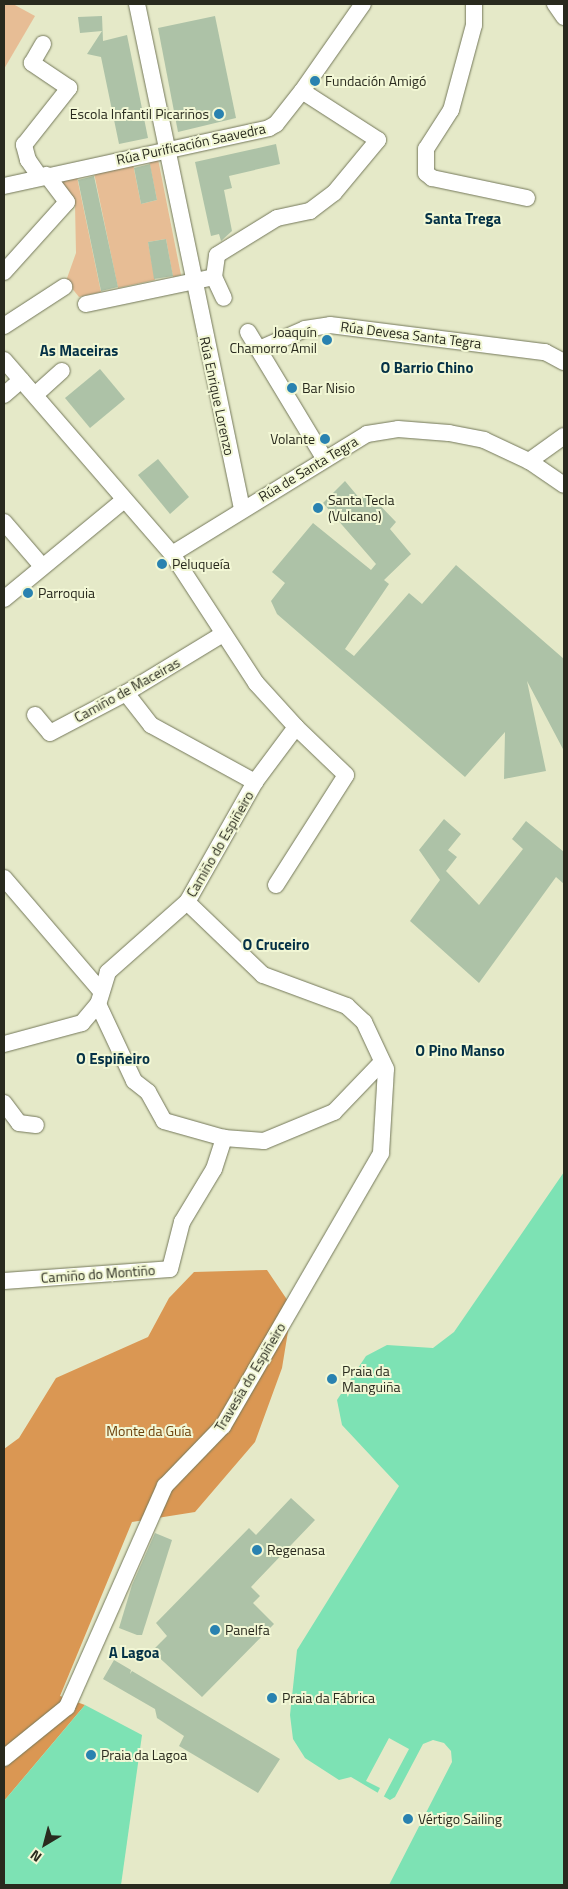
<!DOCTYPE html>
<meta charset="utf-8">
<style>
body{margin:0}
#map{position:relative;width:568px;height:1889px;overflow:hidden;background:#e5e9c8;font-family:"Titillium Web",sans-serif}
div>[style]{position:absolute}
.green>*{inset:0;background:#e7bd95}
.forest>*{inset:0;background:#da9753}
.water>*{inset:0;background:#7de2b4}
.pier>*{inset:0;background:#e5e9c8}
.building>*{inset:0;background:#adc2a7}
.roads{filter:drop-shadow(0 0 1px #74785a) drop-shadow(0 0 1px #74785a)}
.minor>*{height:16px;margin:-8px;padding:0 8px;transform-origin:8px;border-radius:8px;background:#fff}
.dots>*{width:14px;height:14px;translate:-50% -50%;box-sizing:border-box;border:2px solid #f2f7d5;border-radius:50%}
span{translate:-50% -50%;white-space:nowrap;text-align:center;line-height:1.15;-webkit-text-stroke:4px #f2f7d5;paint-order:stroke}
.poi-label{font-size:14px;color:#292a1e}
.left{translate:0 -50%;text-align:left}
.right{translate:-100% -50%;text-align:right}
.street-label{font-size:14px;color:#292a1e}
.park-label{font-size:14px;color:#6d410b}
.neighbourhood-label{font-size:15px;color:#043146;font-weight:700}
.frame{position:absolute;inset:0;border:5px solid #292a1e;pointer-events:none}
.north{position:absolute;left:20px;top:1819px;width:50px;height:50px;-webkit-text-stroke:4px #f2f7d5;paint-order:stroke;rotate:217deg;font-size:14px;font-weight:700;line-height:20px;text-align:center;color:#292a1e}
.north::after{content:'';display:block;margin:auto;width:18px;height:22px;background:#292a1e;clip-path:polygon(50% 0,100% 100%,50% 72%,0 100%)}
</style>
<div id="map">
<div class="green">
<div style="clip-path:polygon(4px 4px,13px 4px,35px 16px,4px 69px)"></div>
<div style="clip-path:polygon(158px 159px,181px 275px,173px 277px,166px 239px,148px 242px,155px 280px,118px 288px,94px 173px,133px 164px,141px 204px,157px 200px,149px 161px)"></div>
<div style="clip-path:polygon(77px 177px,101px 292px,79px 297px,66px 281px,76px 253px,75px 205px,60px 180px)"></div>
</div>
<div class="forest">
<div style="clip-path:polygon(267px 1270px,292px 1307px,282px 1368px,255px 1442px,195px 1512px,132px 1522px,60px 1696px,85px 1705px,4px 1801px,4px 1449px,19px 1438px,56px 1378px,148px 1337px,169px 1298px,194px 1272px)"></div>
</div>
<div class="water">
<div style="clip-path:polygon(564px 1172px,564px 1885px,389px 1885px,452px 1762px,451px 1751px,444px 1743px,433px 1740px,423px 1744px,395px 1797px,390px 1800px,351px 1777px,339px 1780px,305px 1758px,293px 1739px,290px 1715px,297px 1650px,399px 1486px,342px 1425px,337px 1400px,366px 1356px,387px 1345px,433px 1348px,454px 1332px)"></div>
<div style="clip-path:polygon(85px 1705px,142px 1735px,121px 1885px,4px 1885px,4px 1801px)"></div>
</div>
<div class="pier">
<div style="clip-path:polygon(389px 1738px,409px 1749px,382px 1800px,376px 1796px,380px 1788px,366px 1781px)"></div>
</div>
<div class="building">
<div style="clip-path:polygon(102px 16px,103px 41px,127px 35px,148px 138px,119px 144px,101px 57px,87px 54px,102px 31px,80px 33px,78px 17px)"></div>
<div style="clip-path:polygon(215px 16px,236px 118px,178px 132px,158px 28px)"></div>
<div style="clip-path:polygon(276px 144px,280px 164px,229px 176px,232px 188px,224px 190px,232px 231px,221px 241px,219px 234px,211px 236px,195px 162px)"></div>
<div style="clip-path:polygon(150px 164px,157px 200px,141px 204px,134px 168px)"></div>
<div style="clip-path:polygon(94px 176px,118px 287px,101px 291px,78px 180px)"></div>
<div style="clip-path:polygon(166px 239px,173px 276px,154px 279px,148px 242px)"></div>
<div style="clip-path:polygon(100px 369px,125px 399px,90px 428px,65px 398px)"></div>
<div style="clip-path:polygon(158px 459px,189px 497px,170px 514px,138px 475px)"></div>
<div style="clip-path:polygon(345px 481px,360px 499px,368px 493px,396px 522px,390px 529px,411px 554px,384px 580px,389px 584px,345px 649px,354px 656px,409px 593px,422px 604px,456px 565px,564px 659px,564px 751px,527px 681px,546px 771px,504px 779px,505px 732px,465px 777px,277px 614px,271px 601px,285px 583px,272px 572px,313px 523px,371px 570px,376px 564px,323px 503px)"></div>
<div style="clip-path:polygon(444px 819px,461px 834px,448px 850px,457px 857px,446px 871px,479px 905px,523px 849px,512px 839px,526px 821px,564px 852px,564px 884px,556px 877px,479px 983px,410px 921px,440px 880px,419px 850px)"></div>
<div style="clip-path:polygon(291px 1498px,315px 1520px,251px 1587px,260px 1596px,253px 1603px,274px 1624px,202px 1697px,152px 1651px,167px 1636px,156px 1623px,249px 1528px,256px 1535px)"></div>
<div style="clip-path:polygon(155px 1533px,172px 1540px,142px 1635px,137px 1635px,119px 1628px,132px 1585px)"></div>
<div style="clip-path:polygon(114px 1660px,131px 1670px,130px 1674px,132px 1671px,280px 1759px,258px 1793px,179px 1746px,184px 1736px,157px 1718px,155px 1709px,103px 1679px)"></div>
</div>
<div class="roads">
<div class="minor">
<div style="left:137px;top:4px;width:516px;rotate:78.25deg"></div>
<div style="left:474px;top:4px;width:21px;rotate:90deg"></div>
<div style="left:474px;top:25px;width:88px;rotate:105.1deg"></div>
<div style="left:451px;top:110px;width:46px;rotate:122.7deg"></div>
<div style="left:426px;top:149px;width:24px;rotate:90deg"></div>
<div style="left:426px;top:173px;width:8px;rotate:40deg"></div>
<div style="left:432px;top:178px;width:97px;rotate:11.9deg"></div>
<div style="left:555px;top:4px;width:16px;rotate:55deg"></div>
<div style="left:40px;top:177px;width:21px;rotate:-125deg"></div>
<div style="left:28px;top:160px;width:16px;rotate:-105deg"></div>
<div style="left:24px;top:145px;width:73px;rotate:-51.7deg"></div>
<div style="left:69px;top:88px;width:45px;rotate:-146deg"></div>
<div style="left:32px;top:63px;width:22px;rotate:-60deg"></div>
<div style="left:4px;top:186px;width:271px;rotate:-12.3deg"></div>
<div style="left:269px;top:128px;width:8px;rotate:-30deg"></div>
<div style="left:276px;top:124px;width:42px;rotate:-51.8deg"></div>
<div style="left:302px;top:91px;width:106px;rotate:-55deg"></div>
<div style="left:4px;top:272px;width:94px;rotate:-48deg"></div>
<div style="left:67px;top:202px;width:34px;rotate:-127deg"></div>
<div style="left:214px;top:277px;width:23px;rotate:65deg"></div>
<div style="left:86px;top:304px;width:131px;rotate:-11.9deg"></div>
<div style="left:214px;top:277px;width:22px;rotate:-82deg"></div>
<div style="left:217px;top:255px;width:70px;rotate:-31.7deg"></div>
<div style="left:277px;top:218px;width:34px;rotate:-12deg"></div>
<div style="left:310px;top:211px;width:30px;rotate:-37deg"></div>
<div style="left:334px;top:193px;width:69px;rotate:-50.3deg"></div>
<div style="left:378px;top:140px;width:90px;rotate:-147.2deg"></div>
<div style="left:4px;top:326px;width:72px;rotate:-33deg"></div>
<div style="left:248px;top:332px;width:147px;rotate:58.9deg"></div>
<div style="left:259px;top:349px;width:50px;rotate:-23.5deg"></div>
<div style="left:305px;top:329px;width:25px;rotate:-9deg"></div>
<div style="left:330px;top:325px;width:217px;rotate:7.2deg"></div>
<div style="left:545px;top:352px;width:21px;rotate:28deg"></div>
<div style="left:4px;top:360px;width:257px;rotate:49.1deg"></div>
<div style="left:172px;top:554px;width:154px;rotate:56.9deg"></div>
<div style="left:256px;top:683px;width:59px;rotate:47.7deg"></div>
<div style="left:296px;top:727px;width:69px;rotate:126.7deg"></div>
<div style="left:255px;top:782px;width:138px;rotate:119.5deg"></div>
<div style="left:187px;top:902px;width:106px;rotate:138.5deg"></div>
<div style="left:108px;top:972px;width:34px;rotate:107deg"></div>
<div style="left:98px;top:1004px;width:25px;rotate:130deg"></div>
<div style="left:82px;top:1023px;width:81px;rotate:164.9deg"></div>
<div style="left:4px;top:395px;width:23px;rotate:-41deg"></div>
<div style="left:35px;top:395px;width:36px;rotate:-42deg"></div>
<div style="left:529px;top:461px;width:43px;rotate:-35.5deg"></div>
<div style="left:4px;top:522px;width:58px;rotate:49.2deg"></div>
<div style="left:172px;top:554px;width:229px;rotate:-31.6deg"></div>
<div style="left:367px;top:434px;width:31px;rotate:-9deg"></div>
<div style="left:398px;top:429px;width:51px;rotate:4.5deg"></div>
<div style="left:449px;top:433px;width:36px;rotate:11deg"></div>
<div style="left:484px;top:440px;width:50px;rotate:25deg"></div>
<div style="left:529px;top:461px;width:42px;rotate:34.4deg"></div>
<div style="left:4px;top:599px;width:154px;rotate:-39.5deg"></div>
<div style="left:126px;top:693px;width:41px;rotate:52deg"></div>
<div style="left:151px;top:725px;width:119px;rotate:28.7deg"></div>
<div style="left:35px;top:715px;width:23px;rotate:50deg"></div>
<div style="left:50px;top:733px;width:86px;rotate:-27.8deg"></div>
<div style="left:126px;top:693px;width:114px;rotate:-31.3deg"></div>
<div style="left:4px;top:878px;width:148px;rotate:49.4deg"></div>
<div style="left:276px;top:885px;width:130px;rotate:-57.5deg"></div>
<div style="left:346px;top:775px;width:69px;rotate:-136.2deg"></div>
<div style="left:98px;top:1004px;width:85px;rotate:64.9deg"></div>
<div style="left:134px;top:1081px;width:18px;rotate:38deg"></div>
<div style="left:148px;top:1092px;width:33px;rotate:61deg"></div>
<div style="left:164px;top:1121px;width:62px;rotate:15.8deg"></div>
<div style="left:224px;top:1138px;width:40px;rotate:4.3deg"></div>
<div style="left:264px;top:1141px;width:76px;rotate:-22.5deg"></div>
<div style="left:334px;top:1112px;width:69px;rotate:-46.2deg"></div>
<div style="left:4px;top:1103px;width:25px;rotate:53deg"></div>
<div style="left:19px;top:1123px;width:17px;rotate:7deg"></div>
<div style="left:4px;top:1281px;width:166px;rotate:-4.1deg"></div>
<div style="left:170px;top:1269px;width:49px;rotate:-75.7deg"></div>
<div style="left:182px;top:1222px;width:62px;rotate:-58.9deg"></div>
<div style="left:214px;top:1169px;width:33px;rotate:-72deg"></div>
<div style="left:4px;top:1758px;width:81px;rotate:-39deg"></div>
<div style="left:67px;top:1707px;width:242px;rotate:-66.1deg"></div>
<div style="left:165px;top:1486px;width:83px;rotate:-46deg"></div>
<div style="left:223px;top:1426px;width:315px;rotate:-59.9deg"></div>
<div style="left:381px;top:1153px;width:84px;rotate:-86.6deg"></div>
<div style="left:386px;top:1069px;width:52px;rotate:-115.1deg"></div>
<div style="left:364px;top:1022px;width:23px;rotate:-137deg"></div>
<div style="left:347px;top:1006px;width:90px;rotate:-159.7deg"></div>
<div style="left:263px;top:975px;width:105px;rotate:-136.2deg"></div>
</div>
</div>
<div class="dots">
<div style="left:315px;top:81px;background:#2982b0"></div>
<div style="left:219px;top:114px;background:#2982b0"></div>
<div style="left:327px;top:340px;background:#2982b0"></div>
<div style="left:292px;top:388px;background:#2982b0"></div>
<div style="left:325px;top:439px;background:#2982b0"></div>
<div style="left:318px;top:508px;background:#2982b0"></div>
<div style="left:162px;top:564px;background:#2982b0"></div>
<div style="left:28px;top:593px;background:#2982b0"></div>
<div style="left:332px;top:1379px;background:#2982b0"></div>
<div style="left:257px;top:1550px;background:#2982b0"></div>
<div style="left:215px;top:1630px;background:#2982b0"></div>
<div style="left:272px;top:1698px;background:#2982b0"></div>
<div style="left:91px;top:1755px;background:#2982b0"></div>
<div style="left:408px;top:1819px;background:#2982b0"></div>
</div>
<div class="poi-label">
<span class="left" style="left:325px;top:81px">Fundación Amigó</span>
<span class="right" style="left:209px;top:114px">Escola Infantil Picariños</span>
<span class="right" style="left:317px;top:340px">Joaquín<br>Chamorro Amil</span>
<span class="left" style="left:302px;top:388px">Bar Nisio</span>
<span class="right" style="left:315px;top:439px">Volante</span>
<span class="left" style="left:328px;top:508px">Santa Tecla<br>(Vulcano)</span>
<span class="left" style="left:172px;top:564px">Peluqueía</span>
<span class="left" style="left:38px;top:593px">Parroquia</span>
<span class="left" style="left:342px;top:1379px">Praia da<br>Manguiña</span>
<span class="left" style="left:267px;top:1550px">Regenasa</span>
<span class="left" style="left:225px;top:1630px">Panelfa</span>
<span class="left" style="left:282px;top:1698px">Praia da Fábrica</span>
<span class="left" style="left:101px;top:1755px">Praia da Lagoa</span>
<span class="left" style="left:418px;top:1819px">Vértigo Sailing</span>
</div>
<div class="street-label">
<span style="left:191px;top:144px;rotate:-12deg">Rúa Purificación Saavedra</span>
<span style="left:411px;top:335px;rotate:7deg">Rúa Devesa Santa Tegra</span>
<span style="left:217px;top:396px;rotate:78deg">Rúa Enrique Lorenzo</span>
<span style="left:308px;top:469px;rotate:-31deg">Rúa de Santa Tegra</span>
<span style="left:127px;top:690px;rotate:-29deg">Camiño de Maceiras</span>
<span style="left:220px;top:844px;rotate:-60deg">Camiño do Espiñeiro</span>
<span style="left:98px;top:1274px;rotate:-4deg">Camiño do Montiño</span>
<span style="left:250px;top:1377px;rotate:-59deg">Travesía do Espiñeiro</span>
</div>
<div class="park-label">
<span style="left:149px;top:1431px">Monte da Guía</span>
</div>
<div class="neighbourhood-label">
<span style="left:463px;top:219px">Santa Trega</span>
<span style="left:79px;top:351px">As Maceiras</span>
<span style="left:427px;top:368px">O Barrio Chino</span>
<span style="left:276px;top:945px">O Cruceiro</span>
<span style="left:460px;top:1051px">O Pino Manso</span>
<span style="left:113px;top:1059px">O Espiñeiro</span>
<span style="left:134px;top:1653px">A Lagoa</span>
</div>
<div class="frame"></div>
<div class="north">N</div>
</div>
